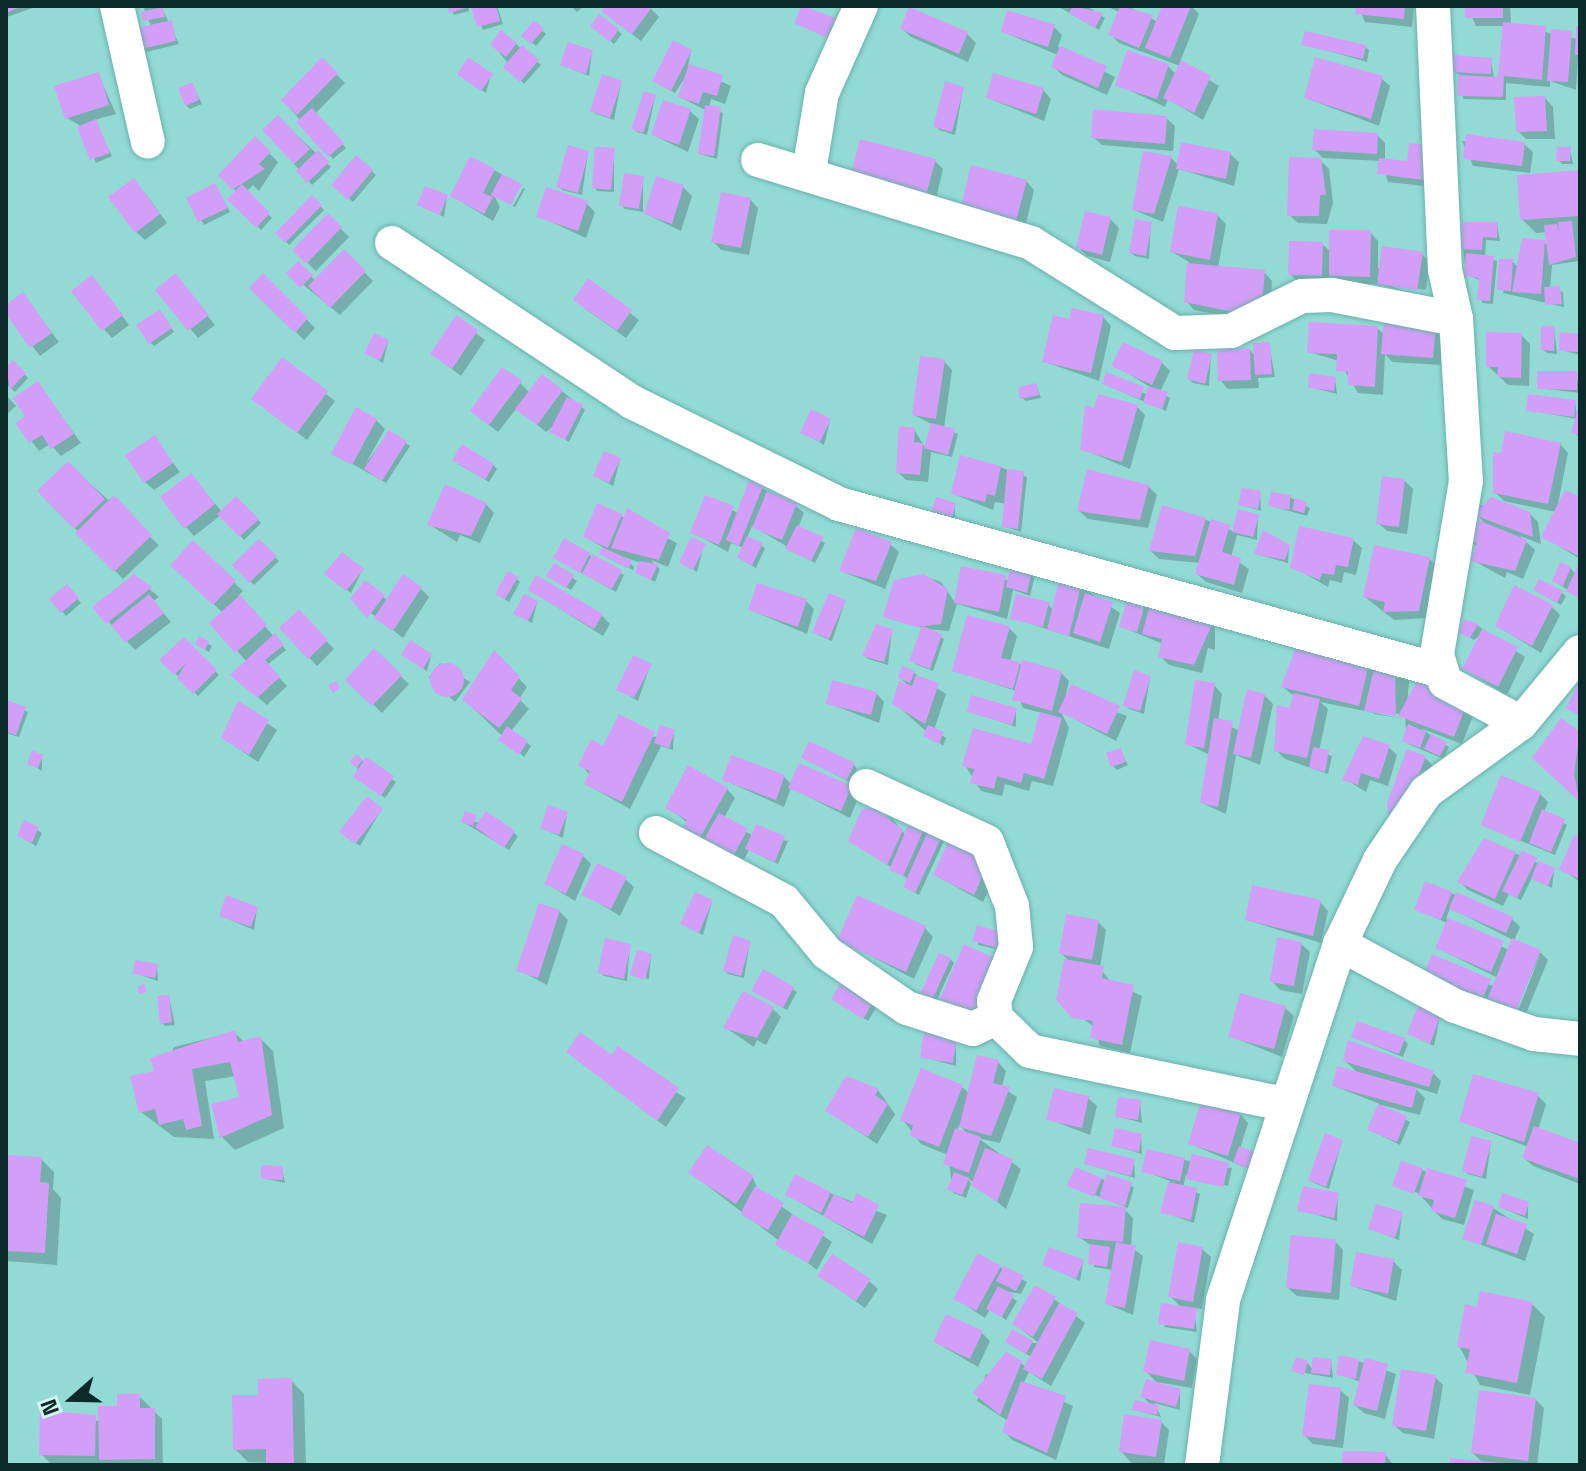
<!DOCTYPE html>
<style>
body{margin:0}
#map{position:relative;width:1586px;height:1471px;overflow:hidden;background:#93dad5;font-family:"Space Grotesk",sans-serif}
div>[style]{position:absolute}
.shadow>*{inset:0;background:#0003}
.building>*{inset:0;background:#d29ef7}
.round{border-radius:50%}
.roads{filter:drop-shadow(0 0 2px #6ab0ab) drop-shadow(0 0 2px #6ab0ab)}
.street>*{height:34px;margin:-17px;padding:0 17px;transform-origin:17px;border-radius:17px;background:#fff}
span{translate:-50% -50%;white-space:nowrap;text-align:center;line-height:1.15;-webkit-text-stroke:8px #d1f4f1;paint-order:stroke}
.frame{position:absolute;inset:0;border:8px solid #0c2a29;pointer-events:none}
.north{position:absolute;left:32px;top:1359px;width:80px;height:80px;-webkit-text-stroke:6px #d1f4f1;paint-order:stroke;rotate:250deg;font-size:22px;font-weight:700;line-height:32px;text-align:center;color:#0c2a29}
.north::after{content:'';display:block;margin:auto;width:28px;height:36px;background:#0c2a29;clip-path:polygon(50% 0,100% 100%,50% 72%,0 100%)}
</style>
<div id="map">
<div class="shadow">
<div style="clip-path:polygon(6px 6px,38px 6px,7px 17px)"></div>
<div style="clip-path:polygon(143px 6px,161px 6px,179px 44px,138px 54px,151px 26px)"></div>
<div style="clip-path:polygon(449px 6px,468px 6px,469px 11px,454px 15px)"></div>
<div style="clip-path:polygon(473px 6px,497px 6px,503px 24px,483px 30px)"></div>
<div style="clip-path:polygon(571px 6px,584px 6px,577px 12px)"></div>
<div style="clip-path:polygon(607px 6px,648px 6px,659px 17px,641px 41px,612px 19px)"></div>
<div style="clip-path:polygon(1057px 6px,1087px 6px,1105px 18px,1099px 30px)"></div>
<div style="clip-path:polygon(1106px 6px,1127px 6px,1158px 22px,1164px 6px,1191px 6px,1199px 14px,1180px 62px,1219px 86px,1203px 120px,1168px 99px,1165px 107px,1118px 85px,1167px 65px,1176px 74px,1180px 66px,1119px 43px,1110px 34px,1119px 12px)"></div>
<div style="clip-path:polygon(1358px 6px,1414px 6px,1412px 27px,1365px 22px)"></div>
<div style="clip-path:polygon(1467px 6px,1530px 6px,1510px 6px,1511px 25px,1578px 39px,1580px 28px,1576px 90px,1550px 81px,1550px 87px,1506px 83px,1506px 100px,1463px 99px,1460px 75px,1452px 71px,1491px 60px,1494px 78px,1504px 79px,1504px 26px,1476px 26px)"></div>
<div style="clip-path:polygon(910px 10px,967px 34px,976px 43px,968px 62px,911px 37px,902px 29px)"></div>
<div style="clip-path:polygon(600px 17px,622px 34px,614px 44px,596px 29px)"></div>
<div style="clip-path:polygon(534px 23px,546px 34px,536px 46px,524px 36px)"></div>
<div style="clip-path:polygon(1054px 27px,1062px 35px,1058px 47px,1115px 77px,1107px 95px,1062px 75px,1053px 66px,1058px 55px,1003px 32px)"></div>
<div style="clip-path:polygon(516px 44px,541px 65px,524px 84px,496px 48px)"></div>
<div style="clip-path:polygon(1304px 44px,1365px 47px,1369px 50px,1367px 62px)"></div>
<div style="clip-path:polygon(691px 51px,688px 66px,731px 86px,725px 104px,711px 99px,709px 107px,723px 113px,717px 159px,700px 154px,707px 111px,680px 97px,688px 73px,675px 93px,654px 81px)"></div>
<div style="clip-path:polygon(592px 52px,589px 76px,562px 65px)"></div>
<div style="clip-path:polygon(322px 60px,345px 83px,315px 114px,346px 148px,333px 159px,283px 100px)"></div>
<div style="clip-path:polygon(98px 74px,116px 114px,94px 120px,112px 156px,96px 163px,79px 125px,67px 118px)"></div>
<div style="clip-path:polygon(491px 75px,486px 93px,463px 78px)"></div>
<div style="clip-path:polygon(1381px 78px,1390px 86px,1379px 126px,1306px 98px)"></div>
<div style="clip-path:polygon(621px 83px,614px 120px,596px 114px,592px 110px)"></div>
<div style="clip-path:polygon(192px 84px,202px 104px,190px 109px,186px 105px)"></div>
<div style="clip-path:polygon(963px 89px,955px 135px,939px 130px,935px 126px)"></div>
<div style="clip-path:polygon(1043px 90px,1051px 99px,1044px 121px,988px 98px)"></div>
<div style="clip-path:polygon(655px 97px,647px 135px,637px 132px,634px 128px)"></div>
<div style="clip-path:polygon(1545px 98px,1553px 107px,1555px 139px,1526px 139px,1518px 131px)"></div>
<div style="clip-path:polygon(690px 111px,699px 119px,688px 152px,653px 135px)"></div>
<div style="clip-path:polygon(1166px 118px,1175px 126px,1173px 151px,1102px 145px,1093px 137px)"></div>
<div style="clip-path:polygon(287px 126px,331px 167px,312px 185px,265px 130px)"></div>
<div style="clip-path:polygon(1377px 135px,1385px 143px,1385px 160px,1409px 163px,1432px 187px,1388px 182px,1381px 161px,1323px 158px,1314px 149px)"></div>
<div style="clip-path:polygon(255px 139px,278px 162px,259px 191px,253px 185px,246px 192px,272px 218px,261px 230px,230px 199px,237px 192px,220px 175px)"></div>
<div style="clip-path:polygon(1462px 141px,1524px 144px,1533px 152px,1530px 173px,1473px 166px)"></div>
<div style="clip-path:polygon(1570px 149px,1573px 164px,1562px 164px,1558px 160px)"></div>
<div style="clip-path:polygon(614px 150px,614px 192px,597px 191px,594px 187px)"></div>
<div style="clip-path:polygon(588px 153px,582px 195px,562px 190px,558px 186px)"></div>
<div style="clip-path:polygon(1230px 154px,1239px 162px,1234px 186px,1179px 169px,1163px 222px,1134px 210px,1171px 158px,1179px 166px)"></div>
<div style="clip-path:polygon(356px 158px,376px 175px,353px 202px,333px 185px)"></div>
<div style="clip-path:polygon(1320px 160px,1329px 169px,1333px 203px,1327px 224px,1298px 223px,1289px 215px)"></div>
<div style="clip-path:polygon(935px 161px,943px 169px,935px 203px,862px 183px)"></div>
<div style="clip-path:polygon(494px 170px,520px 185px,509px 204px,494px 195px,500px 207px,493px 221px,452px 196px)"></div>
<div style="clip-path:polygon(1580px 172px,1579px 261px,1552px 265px,1550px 289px,1563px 292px,1564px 307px,1503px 293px,1512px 261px,1519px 268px,1544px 242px,1549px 247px,1547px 232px,1536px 233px,1522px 219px)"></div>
<div style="clip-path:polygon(643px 178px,643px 212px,625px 209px,621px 205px)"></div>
<div style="clip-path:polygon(1026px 181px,1034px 190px,1025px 228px,1010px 225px)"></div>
<div style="clip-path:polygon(683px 187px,692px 196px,681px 231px,646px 214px)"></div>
<div style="clip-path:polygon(523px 188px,525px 189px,515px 207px,513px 206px)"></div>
<div style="clip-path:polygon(142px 189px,167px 223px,145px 240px,136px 232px)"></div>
<div style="clip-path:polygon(218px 190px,230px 212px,204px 225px,189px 199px)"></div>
<div style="clip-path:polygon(447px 197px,444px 217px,419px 205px)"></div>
<div style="clip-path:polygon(312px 198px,324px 210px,289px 245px,278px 233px)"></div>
<div style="clip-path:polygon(750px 199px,758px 208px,749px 255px,721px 250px,713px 241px)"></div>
<div style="clip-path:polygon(586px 203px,595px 212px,586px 238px,538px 216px)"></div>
<div style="clip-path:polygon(1217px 215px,1226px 224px,1218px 268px,1264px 272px,1272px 281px,1270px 313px,1251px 321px,1194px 310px,1186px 301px,1189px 262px,1172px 252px)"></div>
<div style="clip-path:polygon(328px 216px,349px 237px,316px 271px,294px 250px)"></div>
<div style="clip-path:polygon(1110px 219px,1119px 228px,1110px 262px,1087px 256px,1079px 248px)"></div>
<div style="clip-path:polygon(1151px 224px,1149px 259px,1135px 256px,1131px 253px)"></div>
<div style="clip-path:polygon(1497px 224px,1500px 241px,1486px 240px,1485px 257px,1497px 261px,1493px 304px,1482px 303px,1480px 280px,1466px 275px,1463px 248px)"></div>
<div style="clip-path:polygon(1370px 232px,1378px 241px,1378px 268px,1422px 254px,1430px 263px,1426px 290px,1385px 284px,1425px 298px,1379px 284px,1339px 284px,1330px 275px,1330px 284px,1299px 283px,1290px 274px,1322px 244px,1331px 252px)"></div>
<div style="clip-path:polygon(344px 252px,373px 281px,340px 315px,289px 273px,298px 264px,316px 281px)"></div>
<div style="clip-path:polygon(263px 276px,315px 328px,304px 340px,251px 288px)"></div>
<div style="clip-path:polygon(589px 281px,639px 320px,626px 338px,584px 308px)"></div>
<div style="clip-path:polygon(183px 285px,215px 325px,198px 338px,158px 290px)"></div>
<div style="clip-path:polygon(100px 286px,129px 325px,112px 338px,104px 329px)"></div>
<div style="clip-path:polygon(23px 295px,59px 342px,40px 356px,6px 311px)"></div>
<div style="clip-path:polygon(163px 315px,174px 332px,154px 346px,150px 342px)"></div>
<div style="clip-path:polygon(1103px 317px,1111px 326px,1099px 381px,1045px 362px,1071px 321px)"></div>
<div style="clip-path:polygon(457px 318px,485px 340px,461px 376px,432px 354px)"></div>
<div style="clip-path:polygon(1435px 327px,1443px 336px,1441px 365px,1392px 362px,1385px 354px,1383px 395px,1358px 393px,1339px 361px,1309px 352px,1377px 328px,1385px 335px)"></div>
<div style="clip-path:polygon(1554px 328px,1557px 354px,1547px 353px,1543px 350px)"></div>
<div style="clip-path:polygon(1521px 335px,1530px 344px,1529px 386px,1508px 385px,1488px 366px)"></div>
<div style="clip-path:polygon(1580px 336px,1580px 355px,1561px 350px)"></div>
<div style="clip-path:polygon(388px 342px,383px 363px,367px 353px)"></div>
<div style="clip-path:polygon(1269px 344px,1275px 377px,1258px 378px,1259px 388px,1228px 389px,1220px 380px,1250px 350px,1256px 357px)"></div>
<div style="clip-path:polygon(1211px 356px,1209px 386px,1193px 383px,1189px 379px)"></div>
<div style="clip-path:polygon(282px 360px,335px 401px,307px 440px,254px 399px)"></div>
<div style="clip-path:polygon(944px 361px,952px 370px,944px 428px,958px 434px,952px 457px,931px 452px,928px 482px,906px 480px,898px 472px,914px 429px,926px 449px,933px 425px,914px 415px)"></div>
<div style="clip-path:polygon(13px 363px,28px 378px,15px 392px,6px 384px)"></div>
<div style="clip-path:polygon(1162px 363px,1170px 371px,1160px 392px,1170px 398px,1166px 411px,1104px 384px,1148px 394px,1150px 387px,1114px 365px)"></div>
<div style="clip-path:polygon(1576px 373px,1580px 393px,1539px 388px)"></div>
<div style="clip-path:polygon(1335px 379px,1337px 394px,1310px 387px)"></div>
<div style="clip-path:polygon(38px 383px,81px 443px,61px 456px,50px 444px,39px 451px,18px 423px,28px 416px)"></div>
<div style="clip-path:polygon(520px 383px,530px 393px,562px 391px,585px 410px,569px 442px,552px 432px,556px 424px,546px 432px,517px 408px,498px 432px,481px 419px)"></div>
<div style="clip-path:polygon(1036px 385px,1041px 398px,1026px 401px,1022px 398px)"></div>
<div style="clip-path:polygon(6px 395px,16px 406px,6px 415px)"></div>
<div style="clip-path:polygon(1575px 402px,1580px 437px,1573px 432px,1577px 419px,1528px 410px)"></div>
<div style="clip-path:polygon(1137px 407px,1145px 415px,1130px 469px,1082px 449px,1096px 410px)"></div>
<div style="clip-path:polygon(376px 420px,385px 429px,366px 463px,390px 432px,410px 446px,386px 483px,333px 453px)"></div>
<div style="clip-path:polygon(830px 421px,824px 445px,802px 432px)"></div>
<div style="clip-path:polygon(154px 438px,180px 472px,154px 490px,145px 482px)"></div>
<div style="clip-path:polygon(1560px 444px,1568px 453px,1558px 504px,1580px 499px,1580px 559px,1544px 537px,1556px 512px,1504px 501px,1495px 492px)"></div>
<div style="clip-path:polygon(620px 460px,613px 486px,595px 476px)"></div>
<div style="clip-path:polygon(68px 464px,159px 545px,123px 579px,40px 491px)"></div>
<div style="clip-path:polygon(458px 464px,493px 465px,497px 469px,489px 482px)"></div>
<div style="clip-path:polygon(1000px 467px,1027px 477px,1021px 532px,1004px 526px,1006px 504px,995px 502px,993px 510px,953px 494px)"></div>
<div style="clip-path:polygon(191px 475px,222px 512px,236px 498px,261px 523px,244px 540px,221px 515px,194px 536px,186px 527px)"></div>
<div style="clip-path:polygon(1404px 480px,1413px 489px,1407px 534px,1387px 531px,1378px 523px)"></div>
<div style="clip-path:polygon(1148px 486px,1157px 495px,1148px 528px,1088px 519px,1079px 511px)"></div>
<div style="clip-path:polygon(762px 488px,795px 505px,804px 513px,798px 528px,825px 543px,815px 563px,752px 526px,747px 538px,765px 548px,756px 568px,739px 558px,744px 548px,731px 543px,728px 552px,692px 532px,706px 497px,738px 513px)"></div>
<div style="clip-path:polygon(1260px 493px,1261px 511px,1241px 505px)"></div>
<div style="clip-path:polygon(1290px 497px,1310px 508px,1307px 516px,1271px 506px)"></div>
<div style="clip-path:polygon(486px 504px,494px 513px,480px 543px,460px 535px,457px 542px,430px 525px)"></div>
<div style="clip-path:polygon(955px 504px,955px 521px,934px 512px)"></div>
<div style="clip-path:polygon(1480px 505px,1529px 513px,1538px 522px,1541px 544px,1520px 536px,1535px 550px,1523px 579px,1507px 572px,1505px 578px,1472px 560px,1477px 547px,1467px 538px,1488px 527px,1477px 515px)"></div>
<div style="clip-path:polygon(621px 516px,677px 543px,668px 567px,651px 560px,660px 569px,655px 582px,637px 572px,641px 563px,624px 557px,634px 567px,633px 570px,605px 557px,627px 561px,585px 537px)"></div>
<div style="clip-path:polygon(1258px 516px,1257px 540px,1237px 535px,1231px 557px,1249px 569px,1242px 593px,1206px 582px,1197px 574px,1200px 563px,1159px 559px,1151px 551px,1204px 519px,1235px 532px)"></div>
<div style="clip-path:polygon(1353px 540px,1362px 548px,1356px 575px,1344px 572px,1342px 583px,1330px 580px,1328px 587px,1293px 567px)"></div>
<div style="clip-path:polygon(259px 541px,279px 561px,254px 585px,235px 565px)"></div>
<div style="clip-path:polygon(193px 543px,243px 591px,238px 596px,286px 650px,267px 665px,287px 686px,267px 705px,241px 683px,247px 662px,212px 623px,223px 613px,173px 565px)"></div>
<div style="clip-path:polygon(890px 544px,899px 552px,885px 589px,841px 571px)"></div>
<div style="clip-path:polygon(704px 545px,697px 572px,681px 562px)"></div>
<div style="clip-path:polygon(1289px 547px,1288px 563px,1256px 554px)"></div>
<div style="clip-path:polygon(589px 555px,624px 575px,616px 592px,555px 558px)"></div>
<div style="clip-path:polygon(1429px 559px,1438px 567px,1427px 618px,1394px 620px,1365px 597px)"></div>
<div style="clip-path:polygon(555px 565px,577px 581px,571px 590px,548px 576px)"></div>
<div style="clip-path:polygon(1570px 568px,1576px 574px,1580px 569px,1580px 598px,1554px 581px)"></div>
<div style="clip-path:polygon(963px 569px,1010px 581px,1036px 571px,1030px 596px,1013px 590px,1007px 619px,957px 604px,949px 631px,926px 629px,944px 639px,933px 671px,915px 664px,923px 628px,885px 616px,923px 576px,941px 582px,956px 604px)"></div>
<div style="clip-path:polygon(362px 571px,351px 593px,330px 577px)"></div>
<div style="clip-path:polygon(1063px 574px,1120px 613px,1109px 649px,1012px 618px,1048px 604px,1054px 611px)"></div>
<div style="clip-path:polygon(134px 576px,159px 597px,153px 601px,171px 622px,135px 650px,95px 607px)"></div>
<div style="clip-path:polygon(517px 579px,520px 582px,509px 602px,501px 597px)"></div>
<div style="clip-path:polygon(366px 582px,388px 601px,421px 589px,429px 597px,403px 638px,353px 599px)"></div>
<div style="clip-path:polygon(67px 587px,81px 603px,66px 616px,52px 599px)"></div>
<div style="clip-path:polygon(530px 590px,602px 616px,610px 624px,603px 636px)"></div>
<div style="clip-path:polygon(1535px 590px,1562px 593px,1566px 596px,1561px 605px)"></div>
<div style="clip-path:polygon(1131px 595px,1215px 618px,1215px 650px,1208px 648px,1202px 673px,1169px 665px,1160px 656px,1163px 644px,1122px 627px)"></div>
<div style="clip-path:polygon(806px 601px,814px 609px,807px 634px,750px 610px)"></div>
<div style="clip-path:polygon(845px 602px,832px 641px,818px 635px,815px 631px)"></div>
<div style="clip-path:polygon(537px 603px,532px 623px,516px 614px)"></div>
<div style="clip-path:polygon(1552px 607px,1560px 615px,1541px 653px,1497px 626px)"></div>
<div style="clip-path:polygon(299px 612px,334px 649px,317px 666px,282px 628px)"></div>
<div style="clip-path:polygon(1477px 625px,1525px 657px,1507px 695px,1464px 669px,1482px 634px,1474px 640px,1460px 632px)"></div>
<div style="clip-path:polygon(1009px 628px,1017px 636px,1010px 662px,1061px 673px,1069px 681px,1066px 694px,1127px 716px,1116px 741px,1061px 712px,1069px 728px,1053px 786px,1032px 781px,1029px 791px,1005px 784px,1002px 796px,981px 791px,965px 765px,1033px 747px,1042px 713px,1023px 708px,1016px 691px,954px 670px)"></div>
<div style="clip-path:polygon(892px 630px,888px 665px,868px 659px,865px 655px)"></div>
<div style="clip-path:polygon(200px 639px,212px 646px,209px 652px,197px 644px)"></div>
<div style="clip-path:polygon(184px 640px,219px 675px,198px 696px,162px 660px)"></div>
<div style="clip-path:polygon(evenodd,1299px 645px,1410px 673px,1407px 704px,1476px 708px,1462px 744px,1420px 728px,1449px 747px,1444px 759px,1408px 744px,1405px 719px,1320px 702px,1328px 709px,1319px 751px,1332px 756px,1328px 774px,1285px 759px,1276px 750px,1294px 696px,1283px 687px,1299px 645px,1374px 710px,1406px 715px,1405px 719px,1374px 714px,1374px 710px)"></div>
<div style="clip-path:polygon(374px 651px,409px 684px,382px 713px,348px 680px)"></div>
<div style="clip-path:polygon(494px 653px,527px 687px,519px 699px,529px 709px,511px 731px,531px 746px,524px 757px,473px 708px)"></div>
<div style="clip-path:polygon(431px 656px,427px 671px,407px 658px)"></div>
<div style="clip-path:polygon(440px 663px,470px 682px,455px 702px,429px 678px)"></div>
<div style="clip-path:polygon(650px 666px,638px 701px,618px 689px)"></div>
<div style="clip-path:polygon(914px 673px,946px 694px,934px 730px,946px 738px,943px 746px,894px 703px,910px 687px,900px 678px)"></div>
<div style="clip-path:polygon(1150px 678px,1144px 714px,1129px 709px,1125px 705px)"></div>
<div style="clip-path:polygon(1214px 685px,1222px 694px,1218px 721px,1240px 731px,1264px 695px,1273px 704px,1260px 765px,1236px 755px,1226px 814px,1202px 803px,1210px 755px,1187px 744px)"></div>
<div style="clip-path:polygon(876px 693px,884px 702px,879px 723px,828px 703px)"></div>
<div style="clip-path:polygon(6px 703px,28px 712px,19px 737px,6px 733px)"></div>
<div style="clip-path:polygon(239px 704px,277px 730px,258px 762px,223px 738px)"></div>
<div style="clip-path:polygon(1016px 710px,1016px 727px,969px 711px)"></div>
<div style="clip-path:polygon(1561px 721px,1580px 734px,1580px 800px,1570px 792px)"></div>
<div style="clip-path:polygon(674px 732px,673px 750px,661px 746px,630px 809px,586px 784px,589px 774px,581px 765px,604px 749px)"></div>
<div style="clip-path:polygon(1388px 747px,1397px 755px,1388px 786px,1370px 780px,1366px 792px,1345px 779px)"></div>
<div style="clip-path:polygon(1120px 750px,1128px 765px,1117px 770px,1113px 766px)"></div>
<div style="clip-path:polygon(42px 757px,42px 771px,29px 763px)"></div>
<div style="clip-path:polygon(356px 757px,396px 782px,385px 798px,359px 780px)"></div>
<div style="clip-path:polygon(803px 757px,854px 765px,857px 769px,851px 783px)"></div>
<div style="clip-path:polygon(1425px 758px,1433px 766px,1390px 813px)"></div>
<div style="clip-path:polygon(784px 777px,792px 785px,850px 788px,859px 796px,850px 818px,791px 788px,784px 807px,724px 780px)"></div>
<div style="clip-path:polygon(727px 789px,735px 798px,724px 818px,753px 836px,788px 841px,778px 864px,749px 850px,740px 867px,691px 842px,688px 823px,667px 807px)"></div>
<div style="clip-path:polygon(1540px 794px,1548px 802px,1544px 812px,1567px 825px,1555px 855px,1483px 825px)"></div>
<div style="clip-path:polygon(381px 810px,360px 846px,345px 835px)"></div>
<div style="clip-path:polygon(863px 811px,892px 818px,906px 836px,911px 823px,944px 841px,919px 895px,905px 887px,908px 879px,851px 840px)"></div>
<div style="clip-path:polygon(487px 813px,518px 836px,509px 850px,463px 822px,481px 822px)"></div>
<div style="clip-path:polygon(567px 814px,563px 838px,542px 828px)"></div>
<div style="clip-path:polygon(25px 823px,42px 833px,36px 846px,19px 836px)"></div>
<div style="clip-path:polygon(1580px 839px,1580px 882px,1562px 869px)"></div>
<div style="clip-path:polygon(1485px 840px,1554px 870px,1552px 888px,1532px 878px,1521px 900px,1509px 894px,1503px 906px,1468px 890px,1459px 881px)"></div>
<div style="clip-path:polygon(583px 856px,591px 864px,575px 901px,547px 884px)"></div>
<div style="clip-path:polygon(999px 868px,983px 902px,935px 875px)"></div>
<div style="clip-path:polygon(625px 879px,634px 887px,620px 916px,584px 894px)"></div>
<div style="clip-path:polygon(evenodd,1451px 893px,1512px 919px,1520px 927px,1514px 941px,1541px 953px,1512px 1016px,1434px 984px,1495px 985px,1498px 978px,1437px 948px,1447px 923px,1416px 909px,1451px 893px,1450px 908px,1513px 940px,1509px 950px,1446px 919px,1450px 908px)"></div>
<div style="clip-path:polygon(712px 902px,703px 935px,683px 924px)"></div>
<div style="clip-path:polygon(1320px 902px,1328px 911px,1321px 943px,1247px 920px)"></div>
<div style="clip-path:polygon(257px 908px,254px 930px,221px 916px)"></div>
<div style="clip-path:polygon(559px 911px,568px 920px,547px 985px,519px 970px)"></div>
<div style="clip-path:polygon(1098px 922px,1106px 930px,1100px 968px,1111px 982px,1142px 996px,1130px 1053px,1100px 1046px,1094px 1027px,1058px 1000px,1070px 962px,1061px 953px)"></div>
<div style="clip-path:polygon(925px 928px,933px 937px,914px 979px,840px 940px)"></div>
<div style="clip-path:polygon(978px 928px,1008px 952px,978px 945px)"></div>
<div style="clip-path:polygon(750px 942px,744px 978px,728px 974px,725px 970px)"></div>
<div style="clip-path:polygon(1301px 944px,1310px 952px,1302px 994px,1280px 990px,1272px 981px)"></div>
<div style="clip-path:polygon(630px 946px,627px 981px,604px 976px,600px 972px)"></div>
<div style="clip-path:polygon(1541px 953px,1548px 960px,1523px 1021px,1515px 1018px)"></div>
<div style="clip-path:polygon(651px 956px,649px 979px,633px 976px,632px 975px)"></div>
<div style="clip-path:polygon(950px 959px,954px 963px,935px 1004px,926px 999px)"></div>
<div style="clip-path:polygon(157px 966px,158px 981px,135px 973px)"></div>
<div style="clip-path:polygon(763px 972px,797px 992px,787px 1010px,754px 991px)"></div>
<div style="clip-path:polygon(843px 984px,877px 1006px,868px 1021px,838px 1002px)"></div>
<div style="clip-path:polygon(169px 997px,175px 1025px,165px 1026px,162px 1023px)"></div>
<div style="clip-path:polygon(1285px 1008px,1294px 1016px,1282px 1057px,1230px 1036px)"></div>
<div style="clip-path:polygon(773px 1009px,781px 1017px,766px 1045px,757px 1040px,754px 1047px,726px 1028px)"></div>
<div style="clip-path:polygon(1440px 1017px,1434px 1046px,1409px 1034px)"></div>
<div style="clip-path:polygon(234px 1032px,244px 1042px,260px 1038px,273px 1051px,284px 1128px,235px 1150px,222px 1137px,214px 1106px,241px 1098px,236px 1076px,205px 1081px,214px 1139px,174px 1137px,141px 1112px,174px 1047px)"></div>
<div style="clip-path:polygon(1353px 1037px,1404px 1040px,1408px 1044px,1403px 1057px)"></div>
<div style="clip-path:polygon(956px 1039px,956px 1066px,922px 1057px)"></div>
<div style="clip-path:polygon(613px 1057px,686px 1098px,666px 1127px,577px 1060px)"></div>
<div style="clip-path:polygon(1345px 1061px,1433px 1073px,1441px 1081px,1437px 1094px,1414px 1087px,1425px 1098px,1420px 1115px,1381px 1105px,1410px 1122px,1400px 1145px,1370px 1130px,1380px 1104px,1334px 1086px,1359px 1074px)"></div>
<div style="clip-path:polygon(evenodd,998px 1062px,1006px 1071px,1002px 1087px,1017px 1097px,1000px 1143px,978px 1138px,1021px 1169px,1006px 1209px,964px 1175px,971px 1183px,966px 1198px,953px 1193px,948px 1155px,921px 1144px,903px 1120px,962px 1087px,970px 1094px,998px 1062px,959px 1125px,970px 1136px,957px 1131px,959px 1125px)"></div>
<div style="clip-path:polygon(878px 1090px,895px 1114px,877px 1144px,827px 1110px)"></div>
<div style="clip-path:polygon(1537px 1095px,1546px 1104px,1538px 1130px,1580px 1145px,1580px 1184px,1533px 1166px,1524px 1158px,1528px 1147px,1461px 1121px)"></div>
<div style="clip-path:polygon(1088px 1098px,1097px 1106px,1090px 1135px,1048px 1119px)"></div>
<div style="clip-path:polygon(1140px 1102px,1142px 1123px,1117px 1116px)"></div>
<div style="clip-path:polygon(1240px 1114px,1248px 1123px,1240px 1149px,1253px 1171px,1191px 1144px)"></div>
<div style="clip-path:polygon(1141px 1136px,1142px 1154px,1113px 1145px)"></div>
<div style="clip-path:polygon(1342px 1141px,1329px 1189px,1314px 1183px,1310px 1180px)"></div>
<div style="clip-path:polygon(1491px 1143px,1486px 1179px,1468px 1174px,1464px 1170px)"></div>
<div style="clip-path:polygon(6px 1157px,41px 1159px,54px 1172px,53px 1189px,61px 1198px,57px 1265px,6px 1261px)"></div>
<div style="clip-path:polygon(1184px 1160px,1232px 1168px,1228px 1186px,1186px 1175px,1183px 1187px,1200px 1194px,1194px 1223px,1163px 1212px,1170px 1181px,1144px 1171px)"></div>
<div style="clip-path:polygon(1134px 1161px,1135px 1178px,1086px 1164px)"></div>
<div style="clip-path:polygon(282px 1168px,285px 1183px,263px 1178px)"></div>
<div style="clip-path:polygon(1422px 1170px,1474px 1190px,1464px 1225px,1442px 1219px,1418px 1193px,1394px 1185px)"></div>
<div style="clip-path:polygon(691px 1173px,753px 1178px,758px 1190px,832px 1242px,817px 1270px)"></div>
<div style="clip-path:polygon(1101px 1179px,1134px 1187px,1128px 1208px,1070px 1185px)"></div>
<div style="clip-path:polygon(830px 1193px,887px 1215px,872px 1244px,787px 1195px)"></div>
<div style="clip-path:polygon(1338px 1194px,1337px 1221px,1300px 1210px)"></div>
<div style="clip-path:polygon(1528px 1204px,1528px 1219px,1500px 1207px)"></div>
<div style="clip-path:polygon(1493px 1208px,1534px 1234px,1525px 1261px,1465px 1239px)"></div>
<div style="clip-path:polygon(1124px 1209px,1133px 1218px,1131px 1247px,1143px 1256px,1133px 1315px,1107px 1304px,1113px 1270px,1094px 1267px,1092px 1246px,1079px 1237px)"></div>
<div style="clip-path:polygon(1402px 1213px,1399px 1240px,1370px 1229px)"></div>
<div style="clip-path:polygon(1335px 1241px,1343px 1250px,1339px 1300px,1297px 1296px,1288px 1288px)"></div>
<div style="clip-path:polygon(1202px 1249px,1211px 1257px,1202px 1309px,1194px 1308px,1197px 1332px,1164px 1327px,1181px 1307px,1170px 1296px)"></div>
<div style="clip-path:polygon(1393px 1261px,1402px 1270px,1396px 1301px,1352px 1286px)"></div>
<div style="clip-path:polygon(1083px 1262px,1080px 1281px,1045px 1265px)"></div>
<div style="clip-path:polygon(1000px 1267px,1027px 1282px,1021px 1294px,1000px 1290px,1017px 1301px,1006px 1320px,990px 1309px,985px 1318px,956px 1299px)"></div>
<div style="clip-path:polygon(820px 1276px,869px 1281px,878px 1289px,865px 1308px)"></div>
<div style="clip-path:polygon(1054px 1299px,1085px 1323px,1051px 1386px,1029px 1372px,1023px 1384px,1073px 1406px,1056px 1460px,1012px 1440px,1004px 1431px,1008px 1421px,977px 1401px,986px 1374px,994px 1378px,1021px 1363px,1026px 1367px,1031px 1357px,1007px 1342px,1039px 1343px,1014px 1324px)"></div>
<div style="clip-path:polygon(1532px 1304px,1545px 1317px,1530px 1395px,1480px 1385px,1459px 1346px,1479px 1309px)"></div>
<div style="clip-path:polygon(982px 1333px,990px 1341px,978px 1367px,935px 1342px)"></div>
<div style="clip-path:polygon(1189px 1351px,1197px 1359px,1192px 1388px,1156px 1382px,1146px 1371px)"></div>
<div style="clip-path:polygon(1331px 1361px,1333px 1378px,1294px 1371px,1307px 1363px,1313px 1369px)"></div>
<div style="clip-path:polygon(1358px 1361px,1396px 1374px,1385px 1419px,1364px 1413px,1355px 1405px,1361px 1382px,1338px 1374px)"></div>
<div style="clip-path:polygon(1435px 1377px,1443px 1385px,1434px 1439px,1403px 1433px,1394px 1425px)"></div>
<div style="clip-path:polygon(291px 1380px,304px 1394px,306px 1465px,248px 1462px,235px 1449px)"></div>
<div style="clip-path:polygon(1340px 1390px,1349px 1398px,1343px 1448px,1313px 1444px,1305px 1436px)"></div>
<div style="clip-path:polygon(1180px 1391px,1180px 1410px,1155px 1403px,1161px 1417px,1134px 1410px,1151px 1405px,1143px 1397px)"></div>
<div style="clip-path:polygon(139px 1396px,162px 1419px,163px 1465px,50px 1463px,41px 1454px)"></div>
<div style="clip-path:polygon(1536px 1400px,1544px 1408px,1537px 1465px,1451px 1465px,1483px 1463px,1473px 1453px)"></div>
<div style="clip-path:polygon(1161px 1422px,1169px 1430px,1164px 1465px,1133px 1465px,1121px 1451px)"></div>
<div style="clip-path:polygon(1385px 1454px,1393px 1465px,1344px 1465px)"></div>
</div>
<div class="building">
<div style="clip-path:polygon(6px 6px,23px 6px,6px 13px)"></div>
<div style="clip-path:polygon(447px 6px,470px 6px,470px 7px,449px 13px)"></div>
<div style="clip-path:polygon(471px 6px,496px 6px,500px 21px,477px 27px)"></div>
<div style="clip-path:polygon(605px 6px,653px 6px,632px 34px,601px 11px)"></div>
<div style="clip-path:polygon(802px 6px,841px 20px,832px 40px,794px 23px)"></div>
<div style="clip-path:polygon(1073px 6px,1103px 13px,1095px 28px,1069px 13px)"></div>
<div style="clip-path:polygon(1120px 6px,1153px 15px,1139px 48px,1108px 35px)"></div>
<div style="clip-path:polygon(1162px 6px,1191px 6px,1170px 58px,1145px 48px)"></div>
<div style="clip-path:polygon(1356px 6px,1405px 6px,1404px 19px,1355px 14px)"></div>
<div style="clip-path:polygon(1465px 6px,1503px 6px,1503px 18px,1465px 18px)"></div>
<div style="clip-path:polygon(163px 7px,165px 17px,143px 21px,141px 12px)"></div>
<div style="clip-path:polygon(909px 7px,968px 32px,959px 54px,900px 29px)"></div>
<div style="clip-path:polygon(1007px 10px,1055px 25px,1048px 47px,1001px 32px)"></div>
<div style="clip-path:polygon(599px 14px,619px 29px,610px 42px,590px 26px)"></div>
<div style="clip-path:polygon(172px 20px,176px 41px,133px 51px,128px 30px)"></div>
<div style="clip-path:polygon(534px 20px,544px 29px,531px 44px,521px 36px)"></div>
<div style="clip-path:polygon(1503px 22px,1546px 26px,1542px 80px,1504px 76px,1503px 97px,1457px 96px,1458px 75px,1498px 77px)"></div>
<div style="clip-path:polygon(1576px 26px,1580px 26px,1580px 55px,1575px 55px)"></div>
<div style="clip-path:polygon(1551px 29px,1572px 31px,1568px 82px,1547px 81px)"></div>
<div style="clip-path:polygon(501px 30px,517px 43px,506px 57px,490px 45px)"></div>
<div style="clip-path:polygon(1305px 31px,1366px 45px,1363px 59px,1301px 45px)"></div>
<div style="clip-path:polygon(673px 40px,692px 50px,671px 91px,652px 81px)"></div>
<div style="clip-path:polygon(568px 42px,593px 50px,586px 74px,560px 65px)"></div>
<div style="clip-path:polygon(522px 45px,539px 60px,520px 82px,503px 67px)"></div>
<div style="clip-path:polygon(1060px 46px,1107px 66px,1098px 88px,1051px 67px)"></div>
<div style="clip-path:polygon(1127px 50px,1169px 64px,1157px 99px,1115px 86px)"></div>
<div style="clip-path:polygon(1451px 55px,1492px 58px,1491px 74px,1450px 72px)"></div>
<div style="clip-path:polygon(322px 57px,338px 73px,297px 115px,281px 100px)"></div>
<div style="clip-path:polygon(468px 57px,493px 74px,481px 91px,457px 74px)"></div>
<div style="clip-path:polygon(1315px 57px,1383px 76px,1371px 119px,1304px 98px)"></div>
<div style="clip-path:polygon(1181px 60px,1211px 76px,1194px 113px,1163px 98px)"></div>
<div style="clip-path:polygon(689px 64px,723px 75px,717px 96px,703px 92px,699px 104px,678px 97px)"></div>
<div style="clip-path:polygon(99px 72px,109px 105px,65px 119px,54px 86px)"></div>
<div style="clip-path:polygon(993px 73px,1044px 88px,1036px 114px,986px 98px)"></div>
<div style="clip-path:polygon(602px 74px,622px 81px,610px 118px,590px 111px)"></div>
<div style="clip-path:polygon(945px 81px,964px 87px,952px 132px,933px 127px)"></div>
<div style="clip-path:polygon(193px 82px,199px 100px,185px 106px,178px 88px)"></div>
<div style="clip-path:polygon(644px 91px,656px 95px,643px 133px,631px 129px)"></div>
<div style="clip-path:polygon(1545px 96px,1547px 131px,1516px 132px,1514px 97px)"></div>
<div style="clip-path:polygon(663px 100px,691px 109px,679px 145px,651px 135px)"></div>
<div style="clip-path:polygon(705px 105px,721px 107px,714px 156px,698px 154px)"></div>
<div style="clip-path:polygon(312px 108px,344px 143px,328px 157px,296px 122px)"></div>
<div style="clip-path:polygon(1093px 109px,1167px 116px,1165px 144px,1091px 138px)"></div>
<div style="clip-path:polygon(278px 115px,310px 149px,294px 164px,262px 130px)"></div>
<div style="clip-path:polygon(96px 119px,110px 153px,90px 160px,77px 127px)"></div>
<div style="clip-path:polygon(1314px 129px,1378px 133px,1377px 154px,1312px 150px)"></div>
<div style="clip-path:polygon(1466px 134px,1525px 142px,1522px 166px,1463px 159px)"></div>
<div style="clip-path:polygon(255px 136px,271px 152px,259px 164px,265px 169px,232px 190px,218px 175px)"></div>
<div style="clip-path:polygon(860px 139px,936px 159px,926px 195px,851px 175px)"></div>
<div style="clip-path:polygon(1181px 142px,1231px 152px,1226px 179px,1176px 169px)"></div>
<div style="clip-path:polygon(1409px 143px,1428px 145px,1424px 180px,1377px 174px,1379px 158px,1407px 161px)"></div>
<div style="clip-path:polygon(568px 145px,589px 151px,578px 193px,556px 187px)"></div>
<div style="clip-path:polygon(595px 147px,615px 148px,611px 190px,592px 188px)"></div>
<div style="clip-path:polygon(1557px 147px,1571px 147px,1570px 161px,1556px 161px)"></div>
<div style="clip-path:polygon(318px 150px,329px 162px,307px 183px,296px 171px)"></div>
<div style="clip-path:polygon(1143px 151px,1172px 156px,1154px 214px,1132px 210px)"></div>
<div style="clip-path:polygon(356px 155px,373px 170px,348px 200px,331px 185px)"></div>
<div style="clip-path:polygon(470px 156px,495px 169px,483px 193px,493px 197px,484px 214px,450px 196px)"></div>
<div style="clip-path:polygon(1289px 157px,1321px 158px,1326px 195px,1320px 195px,1319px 216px,1287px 216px)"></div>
<div style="clip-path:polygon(971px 165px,1027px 180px,1016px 221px,961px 207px)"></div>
<div style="clip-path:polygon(1580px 170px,1580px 216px,1520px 220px,1517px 175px)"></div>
<div style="clip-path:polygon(624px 173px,644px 176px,639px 209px,619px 206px)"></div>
<div style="clip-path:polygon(502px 174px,522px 184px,511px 205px,491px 195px)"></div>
<div style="clip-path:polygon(656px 176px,684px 185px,672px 224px,644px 214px)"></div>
<div style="clip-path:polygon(134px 178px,160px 214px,135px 233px,108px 197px)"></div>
<div style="clip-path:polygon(215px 183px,228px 208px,198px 222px,186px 198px)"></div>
<div style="clip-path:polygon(242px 184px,270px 213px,256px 228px,227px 199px)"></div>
<div style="clip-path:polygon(425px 186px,448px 195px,440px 215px,417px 205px)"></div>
<div style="clip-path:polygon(546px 187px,588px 201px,578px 231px,536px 217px)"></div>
<div style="clip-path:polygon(721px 192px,751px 198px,741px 248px,711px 242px)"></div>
<div style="clip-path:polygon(312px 195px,322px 205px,285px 243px,275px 233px)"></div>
<div style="clip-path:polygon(1178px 206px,1218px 213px,1210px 260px,1170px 252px)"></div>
<div style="clip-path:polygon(1085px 211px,1111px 217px,1102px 255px,1076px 248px)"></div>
<div style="clip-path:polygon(328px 213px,342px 227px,306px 264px,292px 250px)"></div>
<div style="clip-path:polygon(1135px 219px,1152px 222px,1146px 256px,1129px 253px)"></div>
<div style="clip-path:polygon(1572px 221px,1576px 257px,1549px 265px,1544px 225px,1557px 224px,1559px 232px,1558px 222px)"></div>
<div style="clip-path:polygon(1462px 222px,1498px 222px,1497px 238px,1483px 237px,1482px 250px,1461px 249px)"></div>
<div style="clip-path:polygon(1329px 230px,1371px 230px,1370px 277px,1329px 276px)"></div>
<div style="clip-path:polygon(1522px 238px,1545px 240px,1541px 294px,1512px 292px)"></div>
<div style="clip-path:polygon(1289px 241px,1323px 242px,1322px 276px,1288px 275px)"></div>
<div style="clip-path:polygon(1382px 246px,1423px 252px,1417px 290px,1377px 284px)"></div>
<div style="clip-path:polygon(344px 249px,366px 271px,330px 308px,308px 286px)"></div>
<div style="clip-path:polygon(1466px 253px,1494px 256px,1490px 301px,1477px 300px,1479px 278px,1464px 276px)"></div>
<div style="clip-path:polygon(1499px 259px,1513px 259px,1511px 291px,1497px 290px)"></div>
<div style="clip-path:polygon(298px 261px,313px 275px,300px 288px,286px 273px)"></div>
<div style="clip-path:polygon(1187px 263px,1265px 270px,1262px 305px,1244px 304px,1243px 314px,1184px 302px)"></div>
<div style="clip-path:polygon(175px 273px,209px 315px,188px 331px,155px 290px)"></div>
<div style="clip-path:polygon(263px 273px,308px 318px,295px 333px,249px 288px)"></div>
<div style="clip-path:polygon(92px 275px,123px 315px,102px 331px,71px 291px)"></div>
<div style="clip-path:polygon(588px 278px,632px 310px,617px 331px,573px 300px)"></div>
<div style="clip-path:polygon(1560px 286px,1562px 304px,1545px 305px,1544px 287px)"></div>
<div style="clip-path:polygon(23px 292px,52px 333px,30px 348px,6px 314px,6px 305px)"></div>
<div style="clip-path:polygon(1072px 308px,1104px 315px,1091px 373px,1042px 362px,1053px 315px,1069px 319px)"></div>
<div style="clip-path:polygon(160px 309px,172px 328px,149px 344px,136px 325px)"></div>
<div style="clip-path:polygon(456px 315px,478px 330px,452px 369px,430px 354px)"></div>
<div style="clip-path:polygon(1384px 321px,1436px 326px,1433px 358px,1381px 354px)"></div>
<div style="clip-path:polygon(1309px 322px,1378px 326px,1375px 387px,1348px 385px,1348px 372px,1336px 371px,1337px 354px,1307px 353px)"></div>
<div style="clip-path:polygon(1541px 326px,1555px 326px,1554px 351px,1541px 350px)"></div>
<div style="clip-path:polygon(1486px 332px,1522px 333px,1521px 378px,1497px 377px,1498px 367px,1486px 367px)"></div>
<div style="clip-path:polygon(1560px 332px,1580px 334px,1580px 352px,1559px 351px)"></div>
<div style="clip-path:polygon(374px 333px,389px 340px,380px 360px,364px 354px)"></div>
<div style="clip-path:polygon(1123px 342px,1163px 361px,1152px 385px,1111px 366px)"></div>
<div style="clip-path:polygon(1270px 342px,1272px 374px,1255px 375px,1253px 343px)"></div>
<div style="clip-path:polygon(1250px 348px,1251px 380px,1218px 381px,1217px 350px)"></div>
<div style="clip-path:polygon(1194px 349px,1212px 354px,1205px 384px,1187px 379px)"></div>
<div style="clip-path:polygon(920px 356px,945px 359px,936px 419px,912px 415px)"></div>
<div style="clip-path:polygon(282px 357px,328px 391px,297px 433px,251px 399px)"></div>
<div style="clip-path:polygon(13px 360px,26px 373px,10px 390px,6px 367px)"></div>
<div style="clip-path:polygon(502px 367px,522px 381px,489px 425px,470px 411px)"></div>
<div style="clip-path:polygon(1537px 371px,1577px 371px,1577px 390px,1537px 389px)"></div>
<div style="clip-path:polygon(1106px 372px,1144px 387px,1140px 399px,1102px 384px)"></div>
<div style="clip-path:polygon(1309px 373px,1336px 377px,1334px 391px,1308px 388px)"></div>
<div style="clip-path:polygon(542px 374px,563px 390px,537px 425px,515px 409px)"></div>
<div style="clip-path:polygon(38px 381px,74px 434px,51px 449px,42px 435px,29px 443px,15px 423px,25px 416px,13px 398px)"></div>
<div style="clip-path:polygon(1036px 383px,1039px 395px,1020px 399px,1018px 387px)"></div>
<div style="clip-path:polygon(1148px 386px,1168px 392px,1162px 409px,1143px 403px)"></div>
<div style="clip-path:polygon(1098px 394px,1138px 405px,1122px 462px,1080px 450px,1085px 405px,1094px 408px)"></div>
<div style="clip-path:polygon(1528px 394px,1576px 400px,1574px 417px,1526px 411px)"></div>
<div style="clip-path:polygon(567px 397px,583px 405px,565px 440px,549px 432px)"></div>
<div style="clip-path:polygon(1579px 405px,1580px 406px,1580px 435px,1571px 433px)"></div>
<div style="clip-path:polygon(356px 407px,377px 419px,352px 465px,331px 454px)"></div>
<div style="clip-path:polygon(811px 409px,831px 419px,820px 442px,800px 433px)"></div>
<div style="clip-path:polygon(931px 423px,955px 429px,948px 455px,924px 448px)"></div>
<div style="clip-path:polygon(899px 426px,915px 428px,914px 442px,923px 443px,920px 475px,896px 473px)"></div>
<div style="clip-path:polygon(389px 430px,407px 441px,382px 481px,364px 469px)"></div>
<div style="clip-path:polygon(1505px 431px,1561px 443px,1548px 504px,1493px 493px,1493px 452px,1501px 453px)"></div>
<div style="clip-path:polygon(155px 435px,173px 463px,144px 483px,125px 455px)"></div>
<div style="clip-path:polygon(462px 444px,494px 464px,485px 480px,452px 460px)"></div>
<div style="clip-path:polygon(604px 451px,621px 458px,609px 483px,593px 476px)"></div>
<div style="clip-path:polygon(960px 455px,1001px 466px,995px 496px,987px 494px,985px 502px,951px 494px)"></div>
<div style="clip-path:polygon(68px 461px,105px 499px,74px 529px,37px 491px)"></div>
<div style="clip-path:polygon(1007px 469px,1024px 471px,1018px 529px,1002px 527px)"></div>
<div style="clip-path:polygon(1087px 469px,1149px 485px,1140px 520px,1077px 511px)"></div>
<div style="clip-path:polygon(191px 473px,215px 504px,184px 529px,160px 497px)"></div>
<div style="clip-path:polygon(1382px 476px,1405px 479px,1399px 527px,1376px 524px)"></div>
<div style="clip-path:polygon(749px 481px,763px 486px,739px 546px,726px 540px)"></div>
<div style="clip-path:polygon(445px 484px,487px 503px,471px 536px,427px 525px)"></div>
<div style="clip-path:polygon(1242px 488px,1261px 491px,1258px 509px,1238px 505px)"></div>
<div style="clip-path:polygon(1565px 490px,1580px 497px,1580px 557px,1541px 537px)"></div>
<div style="clip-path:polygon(767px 491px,797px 503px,782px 540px,752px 528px)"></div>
<div style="clip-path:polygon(1271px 492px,1291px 495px,1289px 510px,1268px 506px)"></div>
<div style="clip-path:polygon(114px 495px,152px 535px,114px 572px,75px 533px)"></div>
<div style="clip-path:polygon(705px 495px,734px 506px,719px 545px,690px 533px)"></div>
<div style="clip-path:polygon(236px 496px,259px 519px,239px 537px,217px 514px)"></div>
<div style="clip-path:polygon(936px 497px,956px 503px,952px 519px,931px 512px)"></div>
<div style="clip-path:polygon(1491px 497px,1530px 512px,1533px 537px,1474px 515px)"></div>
<div style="clip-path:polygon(1295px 498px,1307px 502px,1304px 513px,1292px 510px)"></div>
<div style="clip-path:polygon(597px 503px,622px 514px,608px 548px,583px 537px)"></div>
<div style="clip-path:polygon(1162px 505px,1206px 518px,1195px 556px,1149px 551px)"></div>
<div style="clip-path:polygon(627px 508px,670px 533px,659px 560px,611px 548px)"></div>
<div style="clip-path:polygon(1238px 509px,1259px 515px,1253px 537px,1232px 532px)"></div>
<div style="clip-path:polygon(1473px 518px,1527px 540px,1515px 571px,1470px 561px,1477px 543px,1465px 538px)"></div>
<div style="clip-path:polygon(1211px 519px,1230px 525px,1222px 552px,1241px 558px,1234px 585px,1195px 574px)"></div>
<div style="clip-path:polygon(797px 525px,823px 537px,811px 561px,785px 549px)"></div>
<div style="clip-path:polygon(1299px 526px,1354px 538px,1348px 567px,1336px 565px,1334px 575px,1322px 573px,1320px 580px,1290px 568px)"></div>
<div style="clip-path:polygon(856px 528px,892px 542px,876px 581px,839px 571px)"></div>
<div style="clip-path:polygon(1263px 530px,1290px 545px,1285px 560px,1254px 554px)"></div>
<div style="clip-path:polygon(747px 536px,763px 543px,752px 565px,737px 558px)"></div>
<div style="clip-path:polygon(691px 537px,706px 544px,693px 570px,679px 563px)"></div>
<div style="clip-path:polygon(564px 538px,590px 553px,580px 573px,553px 558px)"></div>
<div style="clip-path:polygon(259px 539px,277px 556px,249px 583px,232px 565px)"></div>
<div style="clip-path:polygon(193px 540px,236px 581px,213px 605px,170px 565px)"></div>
<div style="clip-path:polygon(1374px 545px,1430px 557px,1419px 611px,1383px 612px,1385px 602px,1363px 597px)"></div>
<div style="clip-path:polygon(602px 547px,632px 561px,629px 568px,599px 554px)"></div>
<div style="clip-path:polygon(342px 552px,364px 569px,346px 591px,324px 574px)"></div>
<div style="clip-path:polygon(592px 554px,622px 570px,612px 589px,582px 574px)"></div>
<div style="clip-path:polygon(1012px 560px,1033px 565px,1027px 593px,1006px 587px)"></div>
<div style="clip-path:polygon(639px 561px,658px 564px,651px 580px,635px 573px)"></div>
<div style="clip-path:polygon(1560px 562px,1571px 567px,1563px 586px,1552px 581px)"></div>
<div style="clip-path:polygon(554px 563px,574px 575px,566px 588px,546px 576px)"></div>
<div style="clip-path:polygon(961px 566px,1006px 575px,999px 612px,954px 603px)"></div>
<div style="clip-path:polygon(1578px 566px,1580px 567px,1580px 598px,1566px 591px)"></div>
<div style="clip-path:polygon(508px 571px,518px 577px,505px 599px,495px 594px)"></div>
<div style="clip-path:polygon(1061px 571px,1083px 577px,1069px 636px,1047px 630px)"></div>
<div style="clip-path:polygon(134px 574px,152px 587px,106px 624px,92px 607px)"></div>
<div style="clip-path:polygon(403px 574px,422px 587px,393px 631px,374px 618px)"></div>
<div style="clip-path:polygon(923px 574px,948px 589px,941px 624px,916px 627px,883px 617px,894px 580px)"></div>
<div style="clip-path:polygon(536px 575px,603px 614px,594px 629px,528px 590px)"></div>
<div style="clip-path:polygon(1539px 579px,1563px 591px,1557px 603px,1533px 590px)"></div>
<div style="clip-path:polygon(365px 580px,385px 595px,367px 618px,350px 599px)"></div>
<div style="clip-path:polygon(757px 583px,807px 599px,798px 627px,748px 610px)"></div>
<div style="clip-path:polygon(67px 584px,79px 598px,61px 613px,49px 599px)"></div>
<div style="clip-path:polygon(1514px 585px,1553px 605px,1532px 646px,1495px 626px)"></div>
<div style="clip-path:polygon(829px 593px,846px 600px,829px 639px,812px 632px)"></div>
<div style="clip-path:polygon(1085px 593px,1113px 602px,1100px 642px,1073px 633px)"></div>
<div style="clip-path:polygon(1129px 593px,1147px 597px,1137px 632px,1119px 627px)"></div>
<div style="clip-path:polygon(149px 594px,164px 613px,125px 643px,111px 625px)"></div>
<div style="clip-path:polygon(524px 594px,538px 601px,528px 621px,513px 614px)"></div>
<div style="clip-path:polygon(1016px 594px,1049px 602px,1043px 627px,1010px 619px)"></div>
<div style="clip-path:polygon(1153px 594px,1213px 622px,1194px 665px,1158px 657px,1162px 639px,1142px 634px)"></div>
<div style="clip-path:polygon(240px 595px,267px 625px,235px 653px,209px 623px)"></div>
<div style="clip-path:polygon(299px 609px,328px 640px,308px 659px,279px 628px)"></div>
<div style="clip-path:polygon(967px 615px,1010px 626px,1001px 658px,1020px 662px,1013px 689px,952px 671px)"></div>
<div style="clip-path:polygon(1465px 619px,1478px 624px,1470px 638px,1458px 632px)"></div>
<div style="clip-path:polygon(876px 624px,893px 629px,884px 662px,862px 656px)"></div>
<div style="clip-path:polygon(922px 626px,942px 634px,930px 669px,909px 661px)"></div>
<div style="clip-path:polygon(1482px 629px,1518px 647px,1498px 687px,1462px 669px)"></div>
<div style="clip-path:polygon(275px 633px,284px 645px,265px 660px,280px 677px,257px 698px,230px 675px)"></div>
<div style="clip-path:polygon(199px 636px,209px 641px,205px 650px,195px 644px)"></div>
<div style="clip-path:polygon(184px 637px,217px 670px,193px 694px,177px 678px,186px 663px,174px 675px,159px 660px)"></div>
<div style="clip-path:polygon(410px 640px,432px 654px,423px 669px,401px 655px)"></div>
<div style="clip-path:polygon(1298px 642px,1370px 659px,1359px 706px,1281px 687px)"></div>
<div style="clip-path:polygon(374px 648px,402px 675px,372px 706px,345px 680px)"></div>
<div style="clip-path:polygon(494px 650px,520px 677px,511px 690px,522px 699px,499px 728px,462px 700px)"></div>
<div style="clip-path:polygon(633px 655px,652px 664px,634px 698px,616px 690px)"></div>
<div style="clip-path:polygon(1377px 656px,1395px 671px,1396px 716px,1364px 711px)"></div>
<div style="clip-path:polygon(1022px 660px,1062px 671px,1052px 711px,1012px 700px)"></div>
<div class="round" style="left:430px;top:663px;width:34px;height:34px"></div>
<div style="clip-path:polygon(902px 666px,915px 671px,910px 683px,898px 678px)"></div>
<div style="clip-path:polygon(1134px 670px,1151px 676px,1140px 711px,1123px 706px)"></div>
<div style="clip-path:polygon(1422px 672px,1469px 698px,1454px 737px,1398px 716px)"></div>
<div style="clip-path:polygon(916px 675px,939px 683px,925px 724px,892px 704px,899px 681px,912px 686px)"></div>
<div style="clip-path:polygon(832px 680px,877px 692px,871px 715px,826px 704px)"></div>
<div style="clip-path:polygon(1195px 680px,1215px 683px,1204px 748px,1185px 745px)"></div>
<div style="clip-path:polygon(1580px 680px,1580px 716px,1566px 708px)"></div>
<div style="clip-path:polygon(336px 681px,340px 688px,333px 693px,328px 685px)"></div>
<div style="clip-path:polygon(1071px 684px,1120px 706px,1107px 734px,1058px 712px)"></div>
<div style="clip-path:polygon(1247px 689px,1265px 694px,1251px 758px,1233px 754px)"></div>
<div style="clip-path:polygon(1293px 693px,1320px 699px,1307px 758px,1274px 751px,1277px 705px,1290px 708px)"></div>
<div style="clip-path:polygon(971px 695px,1017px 708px,1012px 725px,967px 712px)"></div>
<div style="clip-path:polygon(6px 700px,26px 707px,16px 735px,6px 732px)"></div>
<div style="clip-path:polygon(238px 701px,269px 720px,249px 755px,221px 738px)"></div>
<div style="clip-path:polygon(1040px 712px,1062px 718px,1044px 779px,1024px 773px,1021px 783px,997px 776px,994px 789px,970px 783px,974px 769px,962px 766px,973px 728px,1031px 744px)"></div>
<div style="clip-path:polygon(619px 714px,655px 732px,622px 802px,584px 784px,590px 771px,578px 766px,591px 739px,603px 746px)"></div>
<div style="clip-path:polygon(1214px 718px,1233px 721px,1218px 807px,1200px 803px)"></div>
<div style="clip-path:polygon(1561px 718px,1580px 732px,1574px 774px,1580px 802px,1532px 758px)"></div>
<div style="clip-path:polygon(1408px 724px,1426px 732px,1420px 748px,1402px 741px)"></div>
<div style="clip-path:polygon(660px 725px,675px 730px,669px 748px,654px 743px)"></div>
<div style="clip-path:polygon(928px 725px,944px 732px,939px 744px,923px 736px)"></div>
<div style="clip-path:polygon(507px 726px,528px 741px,519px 755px,498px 740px)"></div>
<div style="clip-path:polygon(1431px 734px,1447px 742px,1440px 756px,1424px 749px)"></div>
<div style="clip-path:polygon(1363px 736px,1390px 745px,1379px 779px,1361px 773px,1358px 785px,1342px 780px)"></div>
<div style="clip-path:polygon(809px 741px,855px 763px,847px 780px,801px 758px)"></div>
<div style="clip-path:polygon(1313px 747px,1329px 750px,1325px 772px,1309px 768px)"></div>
<div style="clip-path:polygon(1121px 748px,1126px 762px,1111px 767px,1106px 753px)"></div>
<div style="clip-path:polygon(1407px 749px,1426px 756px,1402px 819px,1388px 814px,1387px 803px)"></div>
<div style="clip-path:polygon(32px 750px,43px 755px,38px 768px,27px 764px)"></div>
<div style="clip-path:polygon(356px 754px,363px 760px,356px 768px,350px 762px)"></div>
<div style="clip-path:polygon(731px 755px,785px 775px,776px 800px,722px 780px)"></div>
<div style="clip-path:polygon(366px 757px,394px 776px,381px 796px,353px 777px)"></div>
<div style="clip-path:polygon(799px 763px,852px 786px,841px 811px,788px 788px)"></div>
<div style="clip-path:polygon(688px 765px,728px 788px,697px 843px,680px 834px,687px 820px,665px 808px)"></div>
<div style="clip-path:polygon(1501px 775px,1541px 792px,1520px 842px,1481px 825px)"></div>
<div style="clip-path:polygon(367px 796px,383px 809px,355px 844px,339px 832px)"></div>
<div style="clip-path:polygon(548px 805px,568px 812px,559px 835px,540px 828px)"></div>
<div style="clip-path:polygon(875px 808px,903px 830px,887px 865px,848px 841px,862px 809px)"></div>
<div style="clip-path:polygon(1542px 809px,1565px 819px,1551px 852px,1529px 843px)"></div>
<div style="clip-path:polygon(465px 811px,477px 815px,473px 826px,461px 822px)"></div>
<div style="clip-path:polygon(486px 811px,515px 831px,504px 848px,475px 827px)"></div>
<div style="clip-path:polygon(719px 813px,748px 829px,731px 860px,704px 839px)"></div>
<div style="clip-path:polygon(24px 820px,39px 827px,32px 843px,17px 836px)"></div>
<div style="clip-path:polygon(910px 821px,925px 827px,903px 876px,889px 870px)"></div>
<div style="clip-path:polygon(756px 824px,785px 836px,775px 862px,745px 849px)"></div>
<div style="clip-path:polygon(929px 829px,942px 836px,915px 893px,903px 887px)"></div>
<div style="clip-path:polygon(1574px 835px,1580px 838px,1580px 879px,1559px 870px)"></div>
<div style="clip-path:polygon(950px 838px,991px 858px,974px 895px,933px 875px)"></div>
<div style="clip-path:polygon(1484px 838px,1516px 852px,1495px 899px,1457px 882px)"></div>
<div style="clip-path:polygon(562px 844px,584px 854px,566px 894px,544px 884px)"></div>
<div style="clip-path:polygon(1522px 850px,1537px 858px,1517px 898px,1502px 891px)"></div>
<div style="clip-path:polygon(1538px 861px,1555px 868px,1548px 886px,1531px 879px)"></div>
<div style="clip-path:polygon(597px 863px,627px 877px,611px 909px,581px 895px)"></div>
<div style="clip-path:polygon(1425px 881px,1452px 892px,1441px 920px,1414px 910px)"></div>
<div style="clip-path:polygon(1252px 885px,1321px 900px,1313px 936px,1245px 920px)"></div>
<div style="clip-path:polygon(695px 892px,713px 900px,699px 933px,680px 924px)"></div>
<div style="clip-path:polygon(1456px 892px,1513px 917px,1506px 933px,1449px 909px)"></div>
<div style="clip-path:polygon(226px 895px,258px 907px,251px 927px,219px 916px)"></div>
<div style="clip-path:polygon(857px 895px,926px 926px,906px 972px,837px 941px)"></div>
<div style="clip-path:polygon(539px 903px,560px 910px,538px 978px,516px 971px)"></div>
<div style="clip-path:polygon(1066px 914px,1099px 920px,1092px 960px,1059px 954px)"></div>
<div style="clip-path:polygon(1448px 918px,1504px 941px,1491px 972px,1435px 948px)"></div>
<div style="clip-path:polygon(977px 925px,1009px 934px,1005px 950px,972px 941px)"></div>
<div style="clip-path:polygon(733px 935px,751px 941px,741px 976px,723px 971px)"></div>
<div style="clip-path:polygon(1277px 937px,1302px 942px,1294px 986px,1270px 982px)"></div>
<div style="clip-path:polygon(605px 938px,631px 944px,624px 979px,598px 973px)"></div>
<div style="clip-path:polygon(1512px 938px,1541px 950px,1515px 1014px,1486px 1002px)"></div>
<div style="clip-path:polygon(964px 944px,1001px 961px,975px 1018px,939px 1001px)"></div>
<div style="clip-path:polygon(637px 950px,652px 954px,645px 980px,630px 975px)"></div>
<div style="clip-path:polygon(939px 953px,951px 958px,932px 1001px,919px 996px)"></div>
<div style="clip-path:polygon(1432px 954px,1491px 979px,1482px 1000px,1423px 976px)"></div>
<div style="clip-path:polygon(1064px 959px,1104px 966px,1102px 978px,1134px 985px,1122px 1045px,1090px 1038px,1093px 1021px,1072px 1018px,1056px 1000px)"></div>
<div style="clip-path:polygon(135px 960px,158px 964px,155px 978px,133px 974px)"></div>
<div style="clip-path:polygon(763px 969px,794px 987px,783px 1008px,751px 991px)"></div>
<div style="clip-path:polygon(842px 981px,874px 1001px,863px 1019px,831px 999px)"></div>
<div style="clip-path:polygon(144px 984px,147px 992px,139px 994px,137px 987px)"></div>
<div style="clip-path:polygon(743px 991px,774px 1007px,757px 1038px,723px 1028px)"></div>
<div style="clip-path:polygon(1240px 993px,1286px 1006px,1274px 1049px,1228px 1037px)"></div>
<div style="clip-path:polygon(169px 995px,172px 1022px,160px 1024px,157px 996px)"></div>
<div style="clip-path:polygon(1418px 1006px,1441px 1015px,1430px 1044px,1407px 1034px)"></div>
<div style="clip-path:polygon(1357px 1021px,1405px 1038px,1399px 1054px,1351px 1037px)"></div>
<div style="clip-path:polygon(235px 1030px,238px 1042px,261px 1036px,272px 1115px,220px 1138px,211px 1104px,239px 1097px,230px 1062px,192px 1069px,202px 1126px,186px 1130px,183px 1119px,159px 1125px,155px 1109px,139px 1113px,130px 1076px,154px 1071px,150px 1058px)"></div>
<div style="clip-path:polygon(924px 1031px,957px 1037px,953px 1063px,920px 1058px)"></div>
<div style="clip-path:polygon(580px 1032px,612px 1055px,618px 1046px,679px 1088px,657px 1121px,566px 1052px)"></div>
<div style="clip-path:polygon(1348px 1040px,1434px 1071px,1429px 1087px,1343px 1061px)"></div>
<div style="clip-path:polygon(977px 1055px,999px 1060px,993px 1083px,1010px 1087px,991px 1136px,959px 1127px)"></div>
<div style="clip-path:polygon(1337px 1066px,1417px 1088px,1412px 1108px,1332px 1086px)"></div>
<div style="clip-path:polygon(921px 1068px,963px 1085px,939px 1147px,910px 1136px,913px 1125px,900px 1120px)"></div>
<div style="clip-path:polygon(1473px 1074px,1539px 1093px,1524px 1142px,1459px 1122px)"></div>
<div style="clip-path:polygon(846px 1076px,879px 1089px,875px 1095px,888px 1104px,868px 1137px,825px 1111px)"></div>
<div style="clip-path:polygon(1054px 1088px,1089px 1096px,1082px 1128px,1046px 1120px)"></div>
<div style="clip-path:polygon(1118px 1097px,1141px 1100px,1138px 1120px,1115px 1117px)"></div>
<div style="clip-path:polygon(1201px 1101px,1241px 1113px,1228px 1156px,1188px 1144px)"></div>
<div style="clip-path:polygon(1378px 1104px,1407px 1116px,1397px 1142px,1367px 1130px)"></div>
<div style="clip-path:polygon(1534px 1126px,1580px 1143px,1579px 1179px,1522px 1158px)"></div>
<div style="clip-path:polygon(955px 1128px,981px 1137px,969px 1173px,943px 1164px)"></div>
<div style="clip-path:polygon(1115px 1128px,1142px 1134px,1139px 1152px,1111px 1146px)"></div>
<div style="clip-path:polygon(1325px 1133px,1343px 1140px,1326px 1187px,1308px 1180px)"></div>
<div style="clip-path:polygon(1471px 1136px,1492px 1141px,1482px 1177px,1462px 1171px)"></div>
<div style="clip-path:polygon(707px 1145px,754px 1176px,736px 1204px,688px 1173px)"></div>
<div style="clip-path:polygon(1239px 1146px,1256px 1153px,1249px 1169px,1233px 1162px)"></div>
<div style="clip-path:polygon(985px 1148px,1013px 1159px,997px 1202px,971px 1185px)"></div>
<div style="clip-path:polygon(1088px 1148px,1135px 1159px,1131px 1176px,1084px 1164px)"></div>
<div style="clip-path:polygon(1147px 1149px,1185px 1158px,1180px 1181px,1141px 1172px)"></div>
<div style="clip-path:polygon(1192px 1154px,1229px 1163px,1223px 1187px,1186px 1179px)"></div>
<div style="clip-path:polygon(6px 1155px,42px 1157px,40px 1182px,49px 1183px,45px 1253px,6px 1251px)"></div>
<div style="clip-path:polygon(1401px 1161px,1423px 1168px,1414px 1194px,1392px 1186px)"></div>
<div style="clip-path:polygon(261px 1165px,283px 1166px,283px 1180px,261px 1179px)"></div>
<div style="clip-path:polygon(1075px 1167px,1102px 1178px,1094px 1197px,1067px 1186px)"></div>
<div style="clip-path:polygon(1427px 1168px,1467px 1180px,1455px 1218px,1431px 1211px,1434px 1200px,1418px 1196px)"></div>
<div style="clip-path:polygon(954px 1172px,969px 1178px,962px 1195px,947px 1190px)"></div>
<div style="clip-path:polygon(795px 1174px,831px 1192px,821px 1213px,785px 1195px)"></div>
<div style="clip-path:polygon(1106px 1174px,1132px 1182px,1125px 1206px,1099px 1198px)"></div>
<div style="clip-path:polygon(1168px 1182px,1197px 1188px,1191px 1220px,1160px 1213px)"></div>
<div style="clip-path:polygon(755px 1186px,784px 1203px,768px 1230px,740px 1214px)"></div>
<div style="clip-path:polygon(1303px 1186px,1339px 1193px,1334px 1218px,1297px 1211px)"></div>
<div style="clip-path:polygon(857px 1193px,879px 1205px,864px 1237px,823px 1216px,834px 1194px,852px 1203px)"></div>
<div style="clip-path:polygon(1502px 1193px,1529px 1202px,1525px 1216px,1498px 1207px)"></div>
<div style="clip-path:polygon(1475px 1200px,1494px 1206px,1481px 1245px,1462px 1239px)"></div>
<div style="clip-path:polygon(1080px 1203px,1126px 1207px,1123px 1242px,1077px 1238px)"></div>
<div style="clip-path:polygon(1376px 1204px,1403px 1212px,1395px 1238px,1368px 1229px)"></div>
<div style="clip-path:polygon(792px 1214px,825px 1232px,808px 1263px,775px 1245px)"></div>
<div style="clip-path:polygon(1496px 1214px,1527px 1224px,1517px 1254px,1486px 1244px)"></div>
<div style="clip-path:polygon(1291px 1235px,1336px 1239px,1331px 1293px,1286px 1288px)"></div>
<div style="clip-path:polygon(1116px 1242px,1136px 1246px,1125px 1308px,1105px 1304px)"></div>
<div style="clip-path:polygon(1178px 1242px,1203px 1247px,1193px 1302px,1168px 1297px)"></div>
<div style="clip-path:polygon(1090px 1244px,1110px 1247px,1107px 1267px,1088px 1264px)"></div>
<div style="clip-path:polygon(1049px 1247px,1084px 1260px,1076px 1279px,1042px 1265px)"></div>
<div style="clip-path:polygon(1356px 1252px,1394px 1259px,1388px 1294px,1350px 1286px)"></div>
<div style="clip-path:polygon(978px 1253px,1001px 1266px,976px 1311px,953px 1299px)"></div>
<div style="clip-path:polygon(832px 1254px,871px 1279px,856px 1301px,817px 1276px)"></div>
<div style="clip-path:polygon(1004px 1266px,1024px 1276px,1016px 1291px,996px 1281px)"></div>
<div style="clip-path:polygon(1035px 1285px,1056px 1297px,1033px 1337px,1012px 1324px)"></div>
<div style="clip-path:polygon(998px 1286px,1014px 1295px,1002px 1317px,986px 1309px)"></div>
<div style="clip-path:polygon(1480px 1291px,1533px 1302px,1517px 1383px,1465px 1373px,1470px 1349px,1457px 1347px,1465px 1304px,1477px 1307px)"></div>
<div style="clip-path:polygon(1059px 1303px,1078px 1313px,1042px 1379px,1023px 1369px)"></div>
<div style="clip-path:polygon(1161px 1303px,1197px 1308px,1194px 1329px,1158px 1324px)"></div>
<div style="clip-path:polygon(946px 1314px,983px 1331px,970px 1359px,933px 1342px)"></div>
<div style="clip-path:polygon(1012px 1329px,1033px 1341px,1026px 1354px,1005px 1342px)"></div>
<div style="clip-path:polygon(1150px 1340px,1190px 1349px,1184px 1381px,1143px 1372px)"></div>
<div style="clip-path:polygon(1006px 1352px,1022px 1361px,1000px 1415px,973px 1393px)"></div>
<div style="clip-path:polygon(1339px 1355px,1359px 1359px,1356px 1379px,1336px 1375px)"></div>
<div style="clip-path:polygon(1296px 1357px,1308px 1361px,1304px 1375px,1291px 1371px)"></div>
<div style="clip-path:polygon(1313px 1357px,1332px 1359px,1330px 1375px,1311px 1373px)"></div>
<div style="clip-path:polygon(1365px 1358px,1388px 1364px,1377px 1411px,1353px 1405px)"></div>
<div style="clip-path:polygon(1401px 1369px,1436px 1375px,1426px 1431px,1392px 1426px)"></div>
<div style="clip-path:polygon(292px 1378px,294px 1465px,266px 1465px,266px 1449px,233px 1450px,232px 1395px,258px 1395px,258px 1379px)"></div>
<div style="clip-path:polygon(1146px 1379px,1181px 1389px,1176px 1407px,1140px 1397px)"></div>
<div style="clip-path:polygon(1021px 1381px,1066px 1396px,1047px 1453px,1002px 1432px)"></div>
<div style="clip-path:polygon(1309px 1384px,1341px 1388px,1335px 1440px,1302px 1436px)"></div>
<div style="clip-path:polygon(1479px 1390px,1536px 1398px,1528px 1461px,1471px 1453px)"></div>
<div style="clip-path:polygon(117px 1394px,140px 1394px,140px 1408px,155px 1408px,155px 1459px,99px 1460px,98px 1406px,117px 1406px)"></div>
<div style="clip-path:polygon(1134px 1400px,1159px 1405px,1157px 1415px,1132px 1410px)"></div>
<div style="clip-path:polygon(40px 1410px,96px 1415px,95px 1456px,39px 1455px)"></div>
<div style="clip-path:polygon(1124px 1414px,1162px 1420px,1156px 1457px,1119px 1452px)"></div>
<div style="clip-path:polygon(1343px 1451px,1386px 1452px,1385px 1465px,1342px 1465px)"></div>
<div style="clip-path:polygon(1450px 1458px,1501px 1463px,1501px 1465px,1449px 1465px)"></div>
</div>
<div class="roads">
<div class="street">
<div style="left:117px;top:6px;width:139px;rotate:77.2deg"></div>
<div style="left:1433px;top:6px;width:264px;rotate:87.4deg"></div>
<div style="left:1445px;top:270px;width:50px;rotate:77.3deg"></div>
<div style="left:1456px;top:319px;width:162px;rotate:86.5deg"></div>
<div style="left:1466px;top:481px;width:176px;rotate:99.5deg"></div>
<div style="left:1437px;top:655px;width:28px;rotate:73deg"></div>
<div style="left:1445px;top:682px;width:86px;rotate:28.3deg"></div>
<div style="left:758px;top:160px;width:285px;rotate:16.9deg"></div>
<div style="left:1031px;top:243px;width:170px;rotate:32deg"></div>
<div style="left:1175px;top:333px;width:56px;rotate:-2deg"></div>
<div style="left:1231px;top:331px;width:79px;rotate:-26.2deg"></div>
<div style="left:1302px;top:296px;width:30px;rotate:-2deg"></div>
<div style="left:1332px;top:295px;width:126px;rotate:11deg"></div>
<div style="left:809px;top:172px;width:80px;rotate:-80.7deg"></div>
<div style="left:822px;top:93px;width:95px;rotate:-65.9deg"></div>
<div style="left:392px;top:243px;width:288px;rotate:33.5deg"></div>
<div style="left:632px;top:402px;width:231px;rotate:26.2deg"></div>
<div style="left:839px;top:504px;width:625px;rotate:15.5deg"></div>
<div style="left:866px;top:786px;width:133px;rotate:24.8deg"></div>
<div style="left:987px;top:842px;width:69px;rotate:68.7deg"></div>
<div style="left:1012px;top:906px;width:41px;rotate:84.4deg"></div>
<div style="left:1016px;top:947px;width:58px;rotate:112.2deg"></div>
<div style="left:994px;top:1001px;width:17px;rotate:83deg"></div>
<div style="left:996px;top:1018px;width:47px;rotate:44.1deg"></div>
<div style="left:1030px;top:1051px;width:258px;rotate:11.8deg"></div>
<div style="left:656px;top:833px;width:145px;rotate:28deg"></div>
<div style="left:784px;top:901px;width:67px;rotate:50.4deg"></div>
<div style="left:827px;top:953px;width:97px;rotate:34.5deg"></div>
<div style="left:907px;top:1008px;width:69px;rotate:17.7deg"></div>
<div style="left:973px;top:1029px;width:25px;rotate:-26deg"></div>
<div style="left:1340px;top:944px;width:131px;rotate:28.3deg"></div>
<div style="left:1455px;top:1006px;width:84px;rotate:19.5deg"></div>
<div style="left:1534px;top:1034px;width:46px;rotate:6.2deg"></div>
<div style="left:1202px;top:1465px;width:166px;rotate:-82.7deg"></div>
<div style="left:1223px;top:1300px;width:375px;rotate:-71.8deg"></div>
<div style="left:1340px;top:944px;width:93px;rotate:-64.5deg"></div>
<div style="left:1380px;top:860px;width:82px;rotate:-55.9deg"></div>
<div style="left:1426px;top:792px;width:117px;rotate:-36deg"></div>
<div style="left:1521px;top:723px;width:92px;rotate:-50.3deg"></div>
</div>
</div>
<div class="frame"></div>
<div class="north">N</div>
</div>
